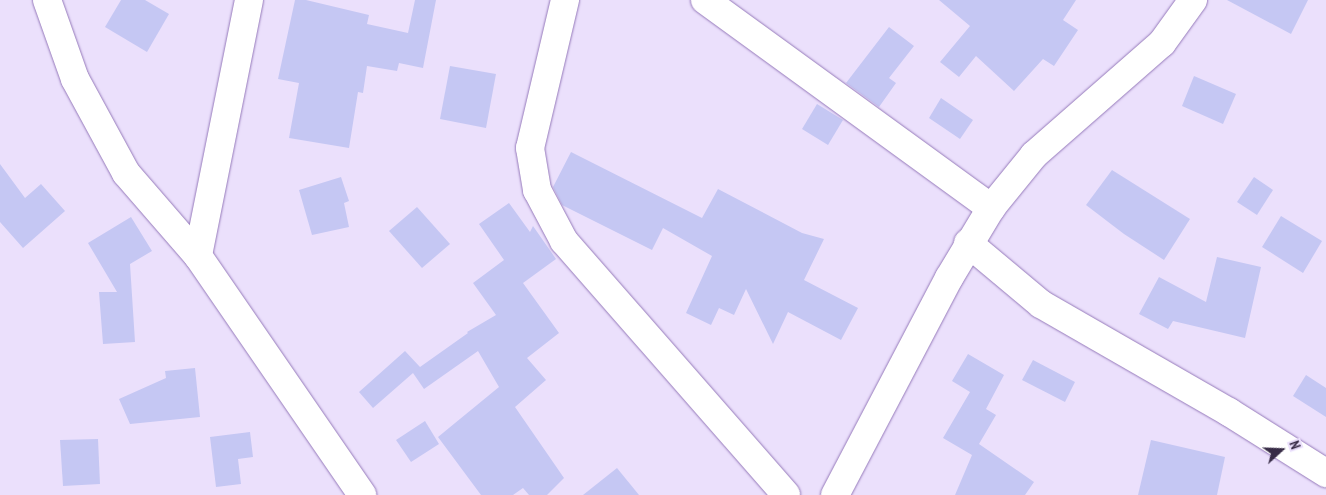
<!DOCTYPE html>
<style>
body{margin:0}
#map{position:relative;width:1326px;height:495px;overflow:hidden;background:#ebe0fc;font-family:"PT Sans Narrow",sans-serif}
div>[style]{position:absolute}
.building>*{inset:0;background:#c5c7f3}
.roads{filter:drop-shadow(0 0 1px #9579ba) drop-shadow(0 0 1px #9579ba)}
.minor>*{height:28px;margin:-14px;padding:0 14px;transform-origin:14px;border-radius:14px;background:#fff}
.tertiary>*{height:28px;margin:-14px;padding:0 14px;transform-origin:14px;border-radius:14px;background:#fff}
span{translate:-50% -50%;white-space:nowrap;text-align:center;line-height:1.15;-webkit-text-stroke:5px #ebe0fc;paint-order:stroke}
.north{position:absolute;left:1256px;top:425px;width:50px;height:50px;-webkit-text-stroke:4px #ebe0fc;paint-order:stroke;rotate:70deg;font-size:14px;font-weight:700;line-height:20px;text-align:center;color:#382c47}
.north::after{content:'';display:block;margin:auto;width:18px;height:22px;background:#382c47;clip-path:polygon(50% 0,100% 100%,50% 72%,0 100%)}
</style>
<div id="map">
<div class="building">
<div style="clip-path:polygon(121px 0,145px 0,169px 14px,147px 52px,105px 27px)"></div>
<div style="clip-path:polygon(295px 0,306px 0,369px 15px,367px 24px,408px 33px,415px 0,436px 0,423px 68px,399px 63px,397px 71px,367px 66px,363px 93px,358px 92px,349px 148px,289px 138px,299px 83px,278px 79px)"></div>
<div style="clip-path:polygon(939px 0,1076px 0,1063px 20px,1078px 30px,1054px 66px,1043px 59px,1014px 91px,976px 56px,959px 77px,940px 62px,970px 26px)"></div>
<div style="clip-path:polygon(1227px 0,1308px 0,1291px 34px)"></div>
<div style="clip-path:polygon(889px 27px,914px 46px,889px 78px,896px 83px,879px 107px,846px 83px)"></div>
<div style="clip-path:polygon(450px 66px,496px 74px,486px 128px,440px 119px)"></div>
<div style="clip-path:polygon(1194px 76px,1236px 94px,1223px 124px,1182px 106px)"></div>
<div style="clip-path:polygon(941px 98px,973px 120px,960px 139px,929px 118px)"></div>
<div style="clip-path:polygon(817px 104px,843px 120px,828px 145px,802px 129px)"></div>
<div style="clip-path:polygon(571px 152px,702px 218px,718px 189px,802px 233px,824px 239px,804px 280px,858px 308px,841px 340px,788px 312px,773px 344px,746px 289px,734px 315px,719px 308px,711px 325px,686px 313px,712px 256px,663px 228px,652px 250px,562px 205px,553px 187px)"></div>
<div style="clip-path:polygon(0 164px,25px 198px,41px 184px,65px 211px,23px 248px,0 222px)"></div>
<div style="clip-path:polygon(1112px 170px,1190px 219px,1164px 260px,1124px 234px,1086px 205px)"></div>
<div style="clip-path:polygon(341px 177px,349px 201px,344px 203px,349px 227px,312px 235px,299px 190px)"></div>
<div style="clip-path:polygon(1254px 177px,1273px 190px,1257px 215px,1237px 202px)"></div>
<div style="clip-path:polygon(509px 203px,530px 232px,533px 226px,556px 259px,523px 283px,559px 333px,527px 358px,546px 380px,515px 407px,564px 478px,547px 495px,529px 495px,523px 488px,513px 495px,481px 495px,438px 437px,499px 387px,478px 351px,424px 389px,413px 373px,373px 408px,359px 392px,405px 351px,420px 367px,468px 333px,467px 332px,496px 315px,473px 283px,504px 260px,479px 224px)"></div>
<div style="clip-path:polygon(417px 207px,450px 244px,422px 268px,389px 231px)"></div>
<div style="clip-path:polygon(1281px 216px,1322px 241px,1303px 273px,1262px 247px)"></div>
<div style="clip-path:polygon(131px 217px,152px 251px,130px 264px,135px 342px,103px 344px,99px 292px,117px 292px,88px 243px)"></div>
<div style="clip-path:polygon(1217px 257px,1261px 267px,1245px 338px,1173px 321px,1168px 329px,1139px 314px,1159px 277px,1206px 302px)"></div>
<div style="clip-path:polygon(968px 354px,1004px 375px,986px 409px,996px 415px,979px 444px,1034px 482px,1025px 495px,955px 495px,972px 455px,943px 438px,970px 392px,952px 381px)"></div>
<div style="clip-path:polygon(1033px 360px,1075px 382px,1065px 402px,1022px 380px)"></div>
<div style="clip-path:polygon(195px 368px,200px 417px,130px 424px,119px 399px,166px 378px,165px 371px)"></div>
<div style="clip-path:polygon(1306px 375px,1326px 388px,1326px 417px,1293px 396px)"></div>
<div style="clip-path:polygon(425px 421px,439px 444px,411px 462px,396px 440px)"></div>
<div style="clip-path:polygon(250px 432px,253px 457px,238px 459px,241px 484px,216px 487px,210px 437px)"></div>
<div style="clip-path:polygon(98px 439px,100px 484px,63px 486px,60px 440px)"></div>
<div style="clip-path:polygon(1151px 440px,1225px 457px,1217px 495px,1138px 495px)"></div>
<div style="clip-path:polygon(617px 468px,639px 495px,583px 495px)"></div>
</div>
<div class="roads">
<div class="minor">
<div style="left:47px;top:0;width:84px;rotate:70.5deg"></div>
<div style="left:75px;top:79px;width:107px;rotate:61.5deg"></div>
<div style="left:126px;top:173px;width:110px;rotate:49.1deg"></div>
<div style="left:565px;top:0;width:152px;rotate:103.3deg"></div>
<div style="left:530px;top:148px;width:43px;rotate:80.5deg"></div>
<div style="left:537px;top:190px;width:58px;rotate:62.1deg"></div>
<div style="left:564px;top:241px;width:337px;rotate:48.8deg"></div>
<div style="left:705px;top:0;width:354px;rotate:36deg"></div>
<div style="left:968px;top:243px;width:95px;rotate:39.9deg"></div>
<div style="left:1041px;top:304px;width:217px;rotate:29.9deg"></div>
<div style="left:1229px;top:412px;width:115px;rotate:32.2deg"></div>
<div style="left:835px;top:495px;width:245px;rotate:-62.3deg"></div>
<div style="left:949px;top:278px;width:82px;rotate:-59deg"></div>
<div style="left:991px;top:208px;width:68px;rotate:-50.9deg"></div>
<div style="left:1034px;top:155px;width:170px;rotate:-41.2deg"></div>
<div style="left:1162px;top:43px;width:53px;rotate:-54.2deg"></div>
</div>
<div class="tertiary">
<div style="left:249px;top:0;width:261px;rotate:101.3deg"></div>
<div style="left:198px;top:256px;width:290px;rotate:55.5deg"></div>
</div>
</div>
<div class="north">N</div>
</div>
